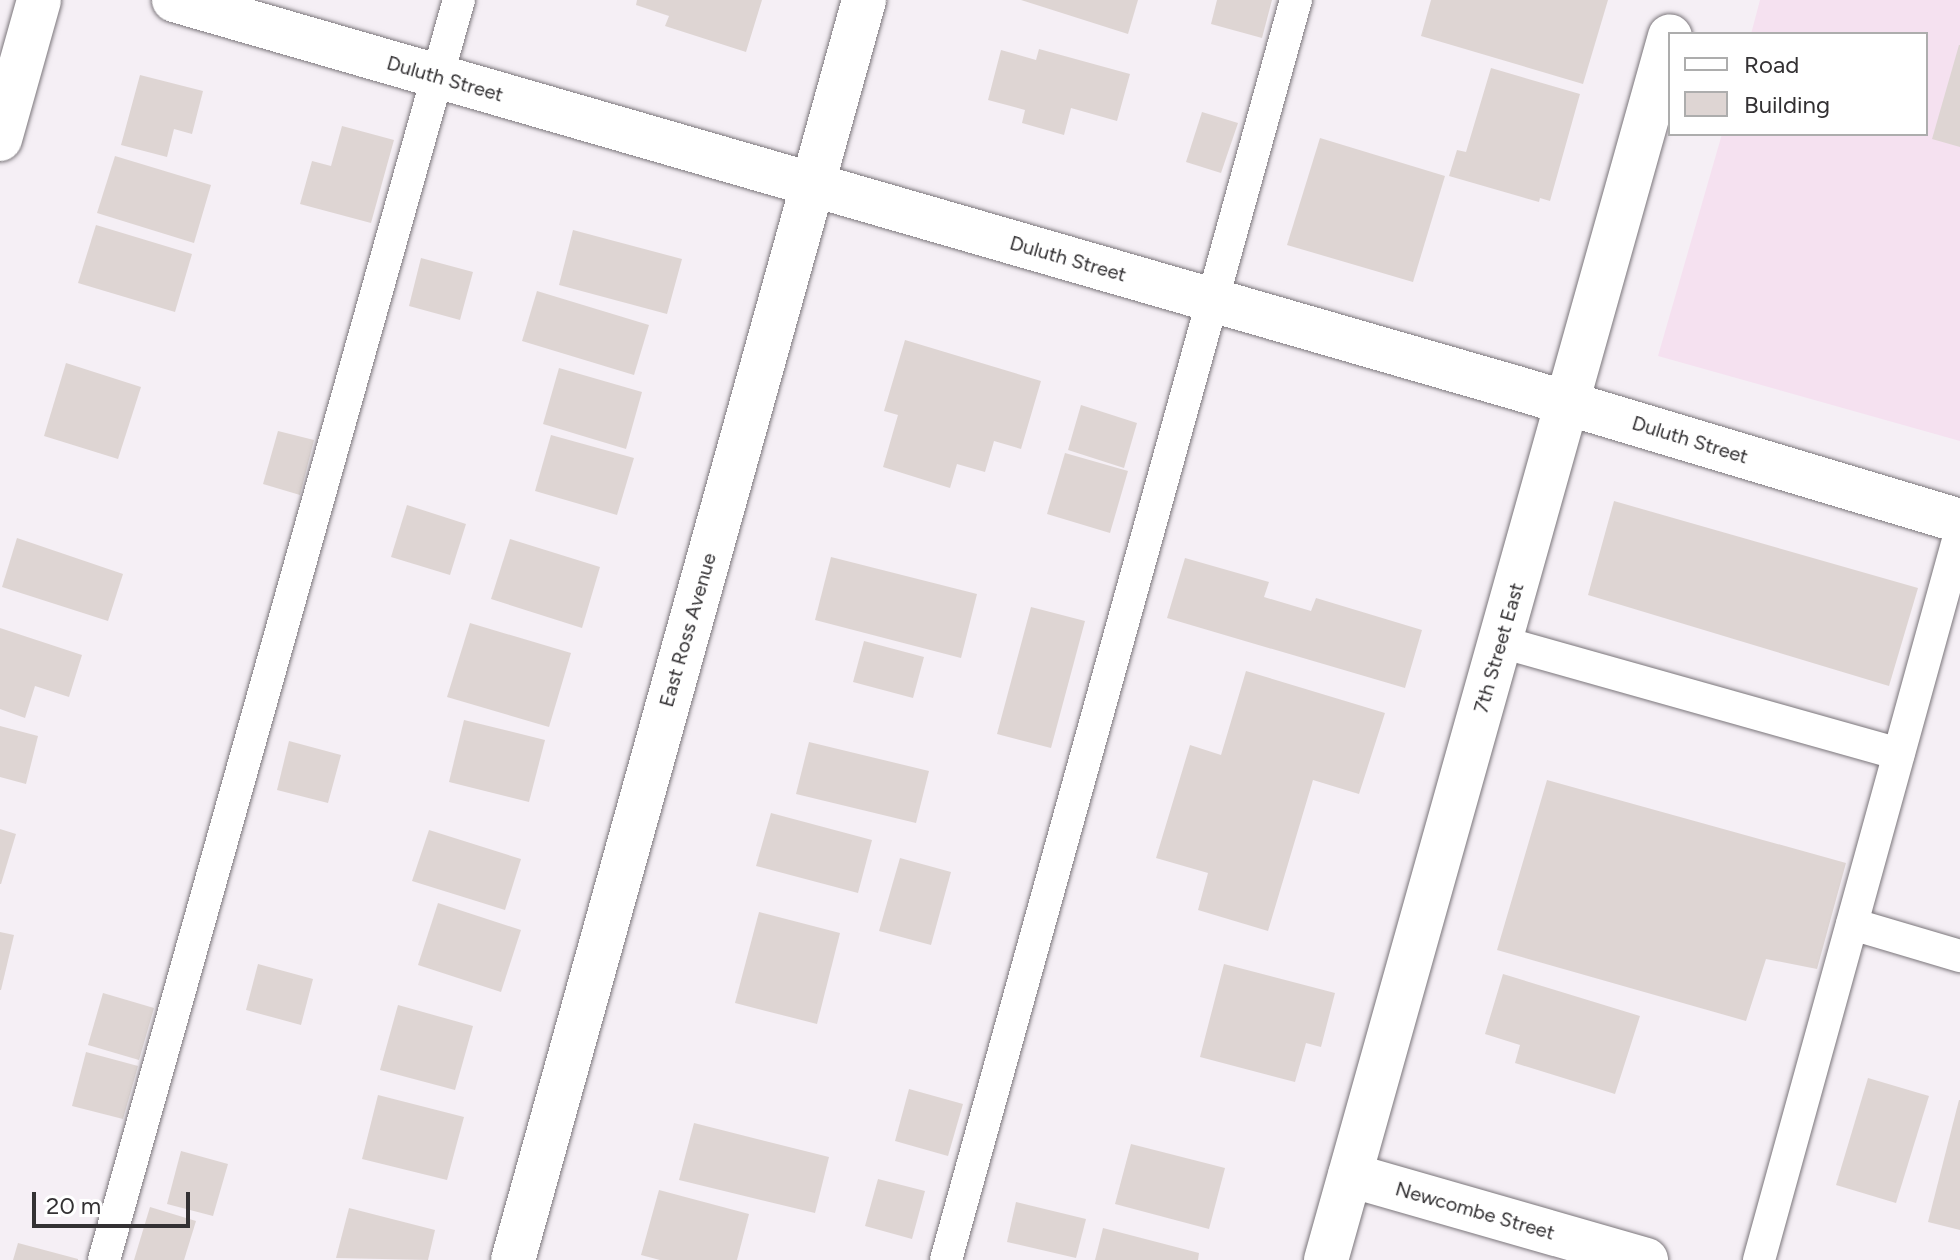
<!DOCTYPE html>
<style>
body{margin:0}
#map{position:relative;width:1960px;height:1260px;overflow:hidden;background:#f5eff5;font-family:Figtree,sans-serif}
div>[style]{position:absolute}
.commercial>*{inset:0;background:#f5e1f0}
.building>*{inset:0;background:#ded5d3}
.roads{filter:drop-shadow(0 0 2px #7b767b) drop-shadow(0 0 2px #7b767b)}
.service>*{height:32px;margin:-16px;padding:0 16px;transform-origin:16px;border-radius:16px;background:#fff}
.minor>*{height:44px;margin:-22px;padding:0 22px;transform-origin:22px;border-radius:22px;background:#fff}
.tertiary>*{height:44px;margin:-22px;padding:0 22px;transform-origin:22px;border-radius:22px;background:#fff}
span{translate:-50% -50%;white-space:nowrap;text-align:center;line-height:1.15;-webkit-text-stroke:6px #fff;paint-order:stroke}
.street-label{font-size:20px;color:#333133}
.legend{position:absolute;left:1668px;top:32px;width:260px;height:104px;box-sizing:border-box;background:#fff;border:2px solid #adadad;margin:0;padding:10px 14px;list-style:none;font-size:24px;color:#333133}
.legend li{display:flex;align-items:center;gap:16px;height:40px}
.legend b{width:40px;border:2px solid #adadad}
.scale{position:absolute;left:32px;top:1192px;width:158px;height:36px;box-sizing:border-box;border:4px solid #333133;border-top:0;padding-left:10px;font-size:24px;line-height:28px;white-space:nowrap;color:#333133;-webkit-text-stroke:6px #fff;paint-order:stroke}
</style>
<div id="map">
<div class="commercial">
<div style="clip-path:polygon(1760px 0,1960px 0,1960px 441px,1658px 356px,1722px 134px,1926px 134px,1926px 34px,1751px 34px)"></div>
</div>
<div class="building">
<div style="clip-path:polygon(637px 0,762px 0,746px 52px,665px 26px,669px 16px,636px 5px)"></div>
<div style="clip-path:polygon(1021px 0,1138px 0,1128px 34px)"></div>
<div style="clip-path:polygon(1217px 0,1272px 0,1262px 38px,1211px 24px)"></div>
<div style="clip-path:polygon(1431px 0,1608px 0,1583px 84px,1421px 36px)"></div>
<div style="clip-path:polygon(1959px 45px,1960px 45px,1960px 147px,1932px 139px)"></div>
<div style="clip-path:polygon(1039px 49px,1130px 74px,1117px 121px,1071px 108px,1064px 135px,1022px 123px,1025px 110px,988px 100px,1001px 50px,1036px 60px)"></div>
<div style="clip-path:polygon(1491px 68px,1580px 94px,1550px 201px,1540px 198px,1539px 202px,1449px 176px,1457px 150px,1466px 152px)"></div>
<div style="clip-path:polygon(140px 75px,203px 91px,192px 134px,174px 129px,167px 157px,121px 145px)"></div>
<div style="clip-path:polygon(1202px 112px,1238px 123px,1221px 173px,1186px 162px)"></div>
<div style="clip-path:polygon(342px 126px,394px 140px,371px 223px,300px 204px,312px 161px,331px 166px)"></div>
<div style="clip-path:polygon(1320px 138px,1445px 176px,1413px 282px,1287px 245px)"></div>
<div style="clip-path:polygon(115px 156px,211px 185px,194px 243px,97px 213px)"></div>
<div style="clip-path:polygon(96px 225px,192px 254px,175px 312px,78px 283px)"></div>
<div style="clip-path:polygon(573px 230px,682px 259px,667px 314px,559px 285px)"></div>
<div style="clip-path:polygon(421px 258px,473px 272px,460px 320px,409px 306px)"></div>
<div style="clip-path:polygon(537px 291px,649px 325px,634px 375px,522px 341px)"></div>
<div style="clip-path:polygon(905px 340px,1041px 381px,1021px 449px,994px 441px,985px 472px,957px 464px,950px 488px,883px 467px,898px 415px,884px 411px)"></div>
<div style="clip-path:polygon(66px 363px,141px 387px,118px 459px,44px 436px)"></div>
<div style="clip-path:polygon(559px 368px,642px 392px,626px 449px,543px 424px)"></div>
<div style="clip-path:polygon(1081px 405px,1137px 423px,1124px 468px,1068px 450px)"></div>
<div style="clip-path:polygon(278px 431px,314px 440px,300px 495px,263px 484px)"></div>
<div style="clip-path:polygon(551px 435px,634px 458px,617px 515px,535px 491px)"></div>
<div style="clip-path:polygon(1065px 453px,1128px 471px,1110px 533px,1047px 514px)"></div>
<div style="clip-path:polygon(1614px 501px,1918px 588px,1889px 686px,1588px 595px)"></div>
<div style="clip-path:polygon(407px 505px,466px 524px,450px 575px,391px 557px)"></div>
<div style="clip-path:polygon(17px 538px,123px 574px,108px 621px,2px 587px)"></div>
<div style="clip-path:polygon(510px 539px,600px 567px,582px 628px,491px 599px)"></div>
<div style="clip-path:polygon(831px 557px,977px 594px,961px 658px,815px 620px)"></div>
<div style="clip-path:polygon(1185px 558px,1269px 582px,1264px 597px,1311px 611px,1316px 598px,1422px 630px,1405px 688px,1167px 618px)"></div>
<div style="clip-path:polygon(1031px 607px,1085px 621px,1051px 748px,997px 734px)"></div>
<div style="clip-path:polygon(470px 623px,571px 653px,549px 727px,447px 697px)"></div>
<div style="clip-path:polygon(0 628px,82px 655px,69px 697px,35px 686px,25px 718px,0 709px)"></div>
<div style="clip-path:polygon(864px 641px,924px 657px,913px 698px,853px 682px)"></div>
<div style="clip-path:polygon(1246px 671px,1385px 713px,1359px 794px,1313px 780px,1268px 931px,1198px 910px,1208px 873px,1156px 858px,1190px 745px,1221px 755px)"></div>
<div style="clip-path:polygon(464px 720px,545px 740px,529px 802px,449px 782px)"></div>
<div style="clip-path:polygon(0 726px,38px 736px,26px 784px,0 777px)"></div>
<div style="clip-path:polygon(289px 741px,341px 755px,328px 803px,277px 790px)"></div>
<div style="clip-path:polygon(809px 742px,929px 771px,916px 823px,796px 794px)"></div>
<div style="clip-path:polygon(1547px 780px,1846px 863px,1817px 969px,1766px 959px,1746px 1021px,1497px 950px)"></div>
<div style="clip-path:polygon(771px 813px,872px 840px,858px 893px,756px 866px)"></div>
<div style="clip-path:polygon(0 829px,16px 834px,1px 884px,0 884px)"></div>
<div style="clip-path:polygon(429px 830px,521px 859px,505px 910px,412px 881px)"></div>
<div style="clip-path:polygon(900px 858px,951px 872px,931px 945px,879px 931px)"></div>
<div style="clip-path:polygon(438px 903px,521px 930px,501px 992px,418px 965px)"></div>
<div style="clip-path:polygon(759px 912px,840px 933px,817px 1024px,735px 1003px)"></div>
<div style="clip-path:polygon(0 932px,14px 935px,1px 990px,0 990px)"></div>
<div style="clip-path:polygon(258px 964px,313px 979px,301px 1025px,246px 1010px)"></div>
<div style="clip-path:polygon(1224px 964px,1335px 993px,1321px 1047px,1306px 1043px,1295px 1082px,1200px 1057px)"></div>
<div style="clip-path:polygon(1503px 974px,1640px 1016px,1615px 1094px,1515px 1063px,1520px 1045px,1485px 1034px)"></div>
<div style="clip-path:polygon(103px 993px,154px 1008px,139px 1060px,88px 1045px)"></div>
<div style="clip-path:polygon(398px 1005px,473px 1026px,455px 1090px,380px 1070px)"></div>
<div style="clip-path:polygon(86px 1052px,138px 1066px,123px 1119px,72px 1106px)"></div>
<div style="clip-path:polygon(1868px 1078px,1929px 1096px,1896px 1203px,1836px 1185px)"></div>
<div style="clip-path:polygon(909px 1089px,963px 1104px,948px 1156px,895px 1141px)"></div>
<div style="clip-path:polygon(378px 1095px,464px 1117px,447px 1180px,362px 1159px)"></div>
<div style="clip-path:polygon(1959px 1100px,1960px 1100px,1960px 1230px,1928px 1222px)"></div>
<div style="clip-path:polygon(694px 1123px,829px 1157px,815px 1213px,679px 1180px)"></div>
<div style="clip-path:polygon(1131px 1144px,1225px 1168px,1209px 1229px,1115px 1204px)"></div>
<div style="clip-path:polygon(181px 1151px,228px 1164px,213px 1216px,167px 1204px)"></div>
<div style="clip-path:polygon(878px 1179px,925px 1191px,912px 1239px,865px 1226px)"></div>
<div style="clip-path:polygon(659px 1190px,749px 1214px,737px 1260px,660px 1260px,641px 1255px)"></div>
<div style="clip-path:polygon(1016px 1202px,1086px 1219px,1076px 1258px,1007px 1242px)"></div>
<div style="clip-path:polygon(150px 1207px,196px 1221px,184px 1260px,134px 1260px)"></div>
<div style="clip-path:polygon(349px 1208px,435px 1230px,428px 1260px,336px 1258px)"></div>
<div style="clip-path:polygon(1103px 1228px,1199px 1253px,1198px 1260px,1095px 1260px)"></div>
<div style="clip-path:polygon(18px 1243px,78px 1259px,78px 1260px,13px 1260px)"></div>
</div>
<div class="roads">
<div class="service">
<div style="left:1501px;top:642px;width:413px;rotate:15.7deg"></div>
<div style="left:1852px;top:924px;width:113px;rotate:16.5deg"></div>
<div style="left:104px;top:1260px;width:1309px;rotate:-74.27deg"></div>
<div style="left:946px;top:1260px;width:1308px;rotate:-74.48deg"></div>
<div style="left:1759px;top:1260px;width:754px;rotate:-74.55deg"></div>
</div>
<div class="minor">
<div style="left:174px;top:0;width:1391px;rotate:16.12deg"></div>
<div style="left:1510px;top:386px;width:470px;rotate:16.7deg"></div>
<div style="left:0;top:139px;width:144px;rotate:-74.3deg"></div>
<div style="left:1350px;top:1175px;width:308px;rotate:16deg"></div>
<div style="left:513px;top:1260px;width:1308px;rotate:-74.43deg"></div>
</div>
<div class="tertiary">
<div style="left:1326px;top:1260px;width:1271px;rotate:-74.3deg"></div>
</div>
</div>
<div class="street-label">
<span style="left:445px;top:79px;rotate:16deg">Duluth Street</span>
<span style="left:1068px;top:259px;rotate:16deg">Duluth Street</span>
<span style="left:1690px;top:440px;rotate:17deg">Duluth Street</span>
<span style="left:688px;top:630px;rotate:-74deg">East Ross Avenue</span>
<span style="left:1499px;top:648px;rotate:-74deg">7th Street East</span>
<span style="left:1475px;top:1211px;rotate:16deg">Newcombe Street</span>
</div>
<ul class="legend">
<li><b style="height:10px;background:#fff"></b>Road</li>
<li><b style="height:22px;background:#ded5d3"></b>Building</li>
</ul>
<div class="scale">20 m</div>
</div>
